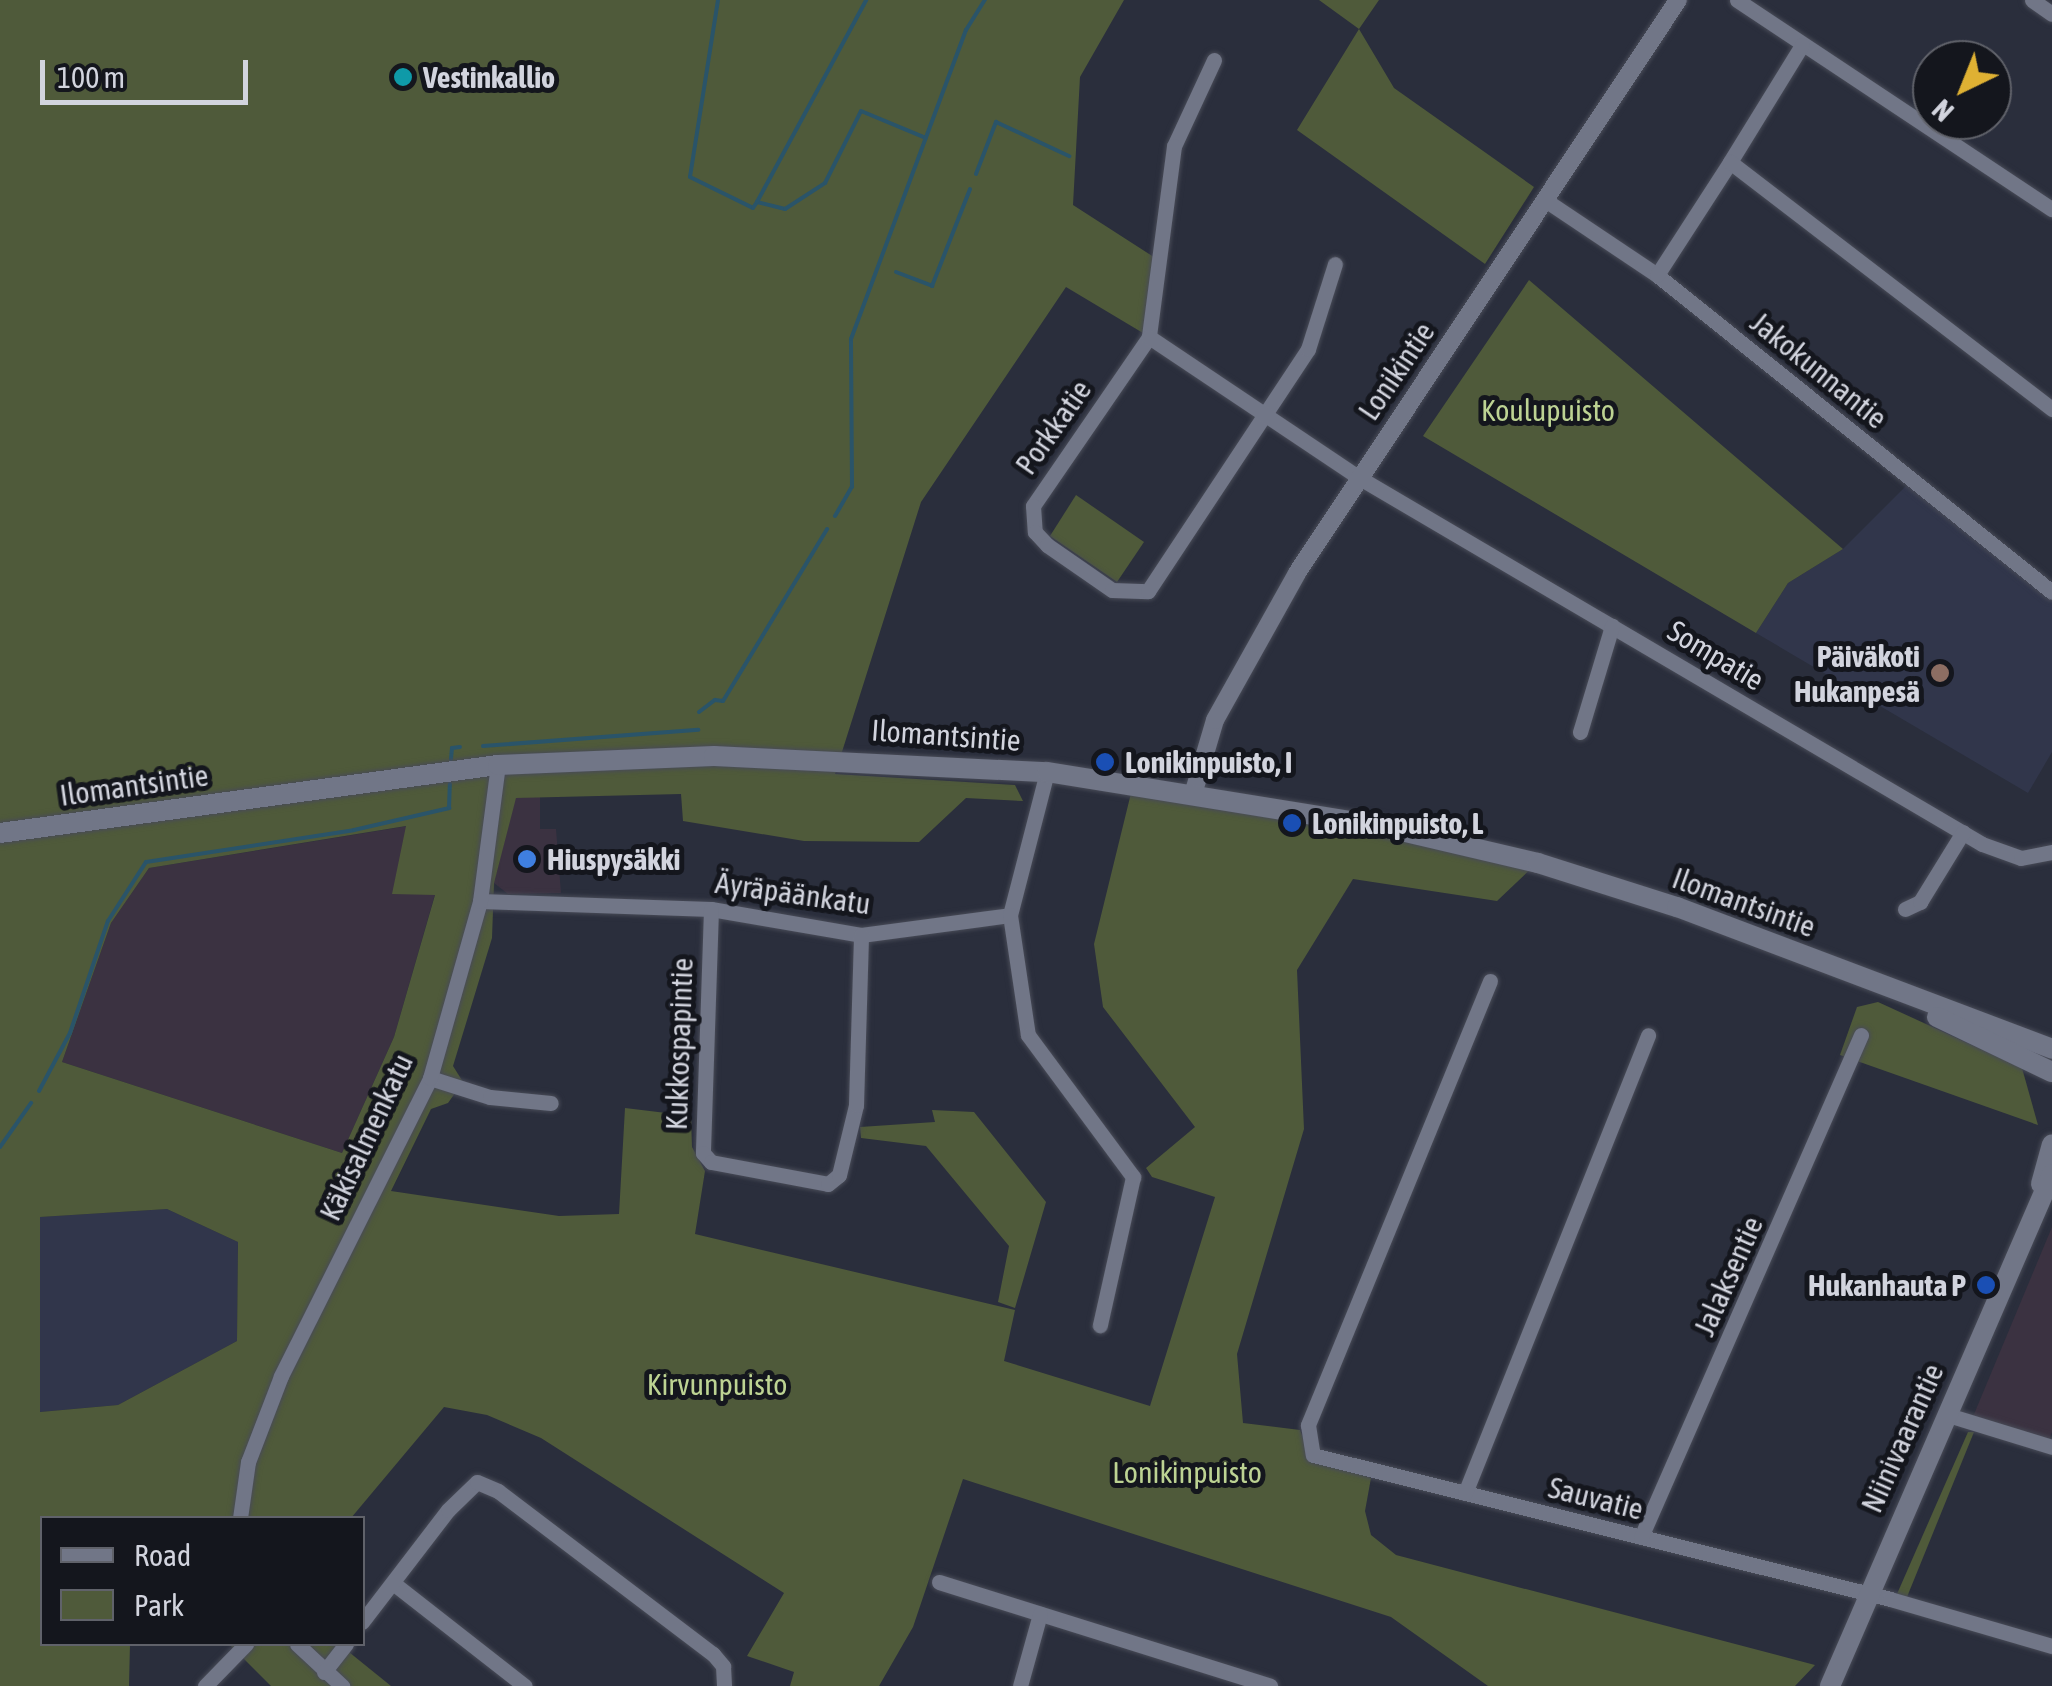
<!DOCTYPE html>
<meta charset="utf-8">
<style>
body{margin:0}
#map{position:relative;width:2052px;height:1686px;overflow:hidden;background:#2a2e3c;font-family:"Asap Condensed",sans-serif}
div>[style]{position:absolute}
.commercial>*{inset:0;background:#3b3241}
.built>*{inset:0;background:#31364b}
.green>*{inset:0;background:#4f5a3a}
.stream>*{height:4px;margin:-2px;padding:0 2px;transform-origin:2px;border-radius:2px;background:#2a5469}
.roads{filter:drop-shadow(0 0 2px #484b57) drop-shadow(0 0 2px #484b57)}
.minor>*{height:15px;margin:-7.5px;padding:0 7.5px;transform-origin:7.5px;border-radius:7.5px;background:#717687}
.tertiary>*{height:18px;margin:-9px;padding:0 9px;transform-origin:9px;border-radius:9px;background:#717687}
.secondary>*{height:20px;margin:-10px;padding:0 10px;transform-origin:10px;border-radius:10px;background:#717687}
.dots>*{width:28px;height:28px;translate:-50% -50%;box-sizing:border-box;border:5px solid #14161d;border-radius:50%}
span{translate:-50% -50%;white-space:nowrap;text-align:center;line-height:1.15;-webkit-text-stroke:10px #14161d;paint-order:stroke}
.poi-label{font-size:30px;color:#d2d4de;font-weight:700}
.left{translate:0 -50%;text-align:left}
.right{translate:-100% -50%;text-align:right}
.street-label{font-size:30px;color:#d2d4de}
.park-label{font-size:30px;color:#bdd393}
.legend{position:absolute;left:40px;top:1516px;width:325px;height:130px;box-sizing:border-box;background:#14161d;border:2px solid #60626a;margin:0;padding:12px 18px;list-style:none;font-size:30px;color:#d2d4de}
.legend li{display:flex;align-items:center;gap:20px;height:50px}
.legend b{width:50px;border:2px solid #60626a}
.north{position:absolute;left:1912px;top:40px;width:100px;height:100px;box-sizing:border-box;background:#14161d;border:2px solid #60626a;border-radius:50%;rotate:223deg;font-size:28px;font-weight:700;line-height:40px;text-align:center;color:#d2d4de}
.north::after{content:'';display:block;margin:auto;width:35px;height:45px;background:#dfb133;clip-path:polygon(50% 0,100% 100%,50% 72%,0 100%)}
.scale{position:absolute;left:40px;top:60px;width:208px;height:45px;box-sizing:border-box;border:5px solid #d2d4de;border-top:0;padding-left:12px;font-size:30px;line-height:35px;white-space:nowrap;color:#d2d4de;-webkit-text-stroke:8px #14161d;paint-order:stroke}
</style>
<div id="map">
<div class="commercial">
<div style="clip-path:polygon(540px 796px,540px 829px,556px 829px,561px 893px,508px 894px,494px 883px,493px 874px,509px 811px,516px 798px)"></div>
<div style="clip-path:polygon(408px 826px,435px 894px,394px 1037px,342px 1153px,62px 1062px,111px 923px,149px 868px)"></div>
<div style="clip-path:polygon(2052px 1227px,2052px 1432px,2048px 1442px,1972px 1419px)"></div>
</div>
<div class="built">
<div style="clip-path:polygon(1907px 485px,2052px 601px,2052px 752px,2028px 793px,1756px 633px,1788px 583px,1843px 549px)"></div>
<div style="clip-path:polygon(167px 1209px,238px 1242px,237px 1341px,118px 1405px,40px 1412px,40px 1217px)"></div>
</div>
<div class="green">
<div style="clip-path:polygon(evenodd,0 0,1124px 0,1080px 77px,1073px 205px,1160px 261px,1148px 336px,1066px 287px,921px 502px,835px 774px,1015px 785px,1023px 801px,966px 798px,919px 842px,804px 841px,683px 821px,681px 794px,516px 798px,494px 883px,492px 938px,453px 1066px,463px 1082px,448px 1103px,431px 1109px,391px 1191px,559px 1216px,619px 1214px,625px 1108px,691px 1116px,692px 1147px,705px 1171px,695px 1234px,1015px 1310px,1004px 1361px,1150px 1406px,1215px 1197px,1152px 1177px,1146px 1168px,1195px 1127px,1103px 1007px,1094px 944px,1133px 785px,1539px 861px,1497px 901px,1353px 879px,1297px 970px,1304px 1129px,1237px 1354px,1243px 1423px,1300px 1430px,1311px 1459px,1371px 1478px,1365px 1511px,1371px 1535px,1396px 1555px,1815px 1665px,1795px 1686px,1488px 1686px,1391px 1617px,963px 1479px,913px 1627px,879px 1686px,790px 1686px,794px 1672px,747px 1656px,784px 1593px,541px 1438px,487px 1415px,444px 1407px,351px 1518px,42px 1518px,42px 1644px,130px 1644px,129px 1686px,0 1686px,0 0,406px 826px,392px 894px,435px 895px,394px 1037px,342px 1153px,62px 1062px,111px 923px,149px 868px,406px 826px,0 0,167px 1209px,238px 1242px,237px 1341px,118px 1405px,40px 1412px,40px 1217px,167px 1209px)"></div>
<div style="clip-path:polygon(1319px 0,1379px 0,1359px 29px,1394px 88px,1534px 187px,1485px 264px,1297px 130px,1359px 29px)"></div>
<div style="clip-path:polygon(1529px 280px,1843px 549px,1788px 583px,1756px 633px,1423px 436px)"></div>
<div style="clip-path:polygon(1076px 495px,1144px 542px,1117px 582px,1050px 536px)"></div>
<div style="clip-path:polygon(1878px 1002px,2022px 1068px,2038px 1125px,1840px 1055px,1857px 1007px)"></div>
<div style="clip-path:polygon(932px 1110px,974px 1112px,1046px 1202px,1015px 1308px,998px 1302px,1009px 1246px,926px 1146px,861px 1138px,860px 1127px,935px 1122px)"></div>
<div style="clip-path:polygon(1968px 1432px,1974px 1432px,1907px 1597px,1897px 1594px)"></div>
<div style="clip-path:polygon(229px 1644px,339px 1644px,391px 1686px,271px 1686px)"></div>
</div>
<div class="stream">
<div style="left:718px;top:0;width:179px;rotate:99deg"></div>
<div style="left:690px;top:177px;width:70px;rotate:26.2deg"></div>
<div style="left:753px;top:208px;width:7px;rotate:-56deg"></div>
<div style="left:757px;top:202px;width:29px;rotate:14deg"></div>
<div style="left:785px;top:209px;width:48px;rotate:-33deg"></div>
<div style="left:825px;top:183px;width:80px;rotate:-63.4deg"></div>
<div style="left:861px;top:111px;width:70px;rotate:22.6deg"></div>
<div style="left:976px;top:174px;width:56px;rotate:-69deg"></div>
<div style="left:996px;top:122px;width:81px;rotate:25deg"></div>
<div style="left:757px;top:202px;width:230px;rotate:-61.6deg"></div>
<div style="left:896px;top:272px;width:39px;rotate:21deg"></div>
<div style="left:932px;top:286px;width:104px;rotate:-68.6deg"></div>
<div style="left:835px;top:516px;width:34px;rotate:-60deg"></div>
<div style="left:852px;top:487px;width:148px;rotate:-90.4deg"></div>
<div style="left:851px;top:339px;width:330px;rotate:-69.6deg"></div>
<div style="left:966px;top:30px;width:36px;rotate:-58deg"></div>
<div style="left:699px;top:712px;width:20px;rotate:-37deg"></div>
<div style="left:715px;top:700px;width:8px;rotate:7deg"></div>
<div style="left:723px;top:701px;width:201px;rotate:-58.8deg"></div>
<div style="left:483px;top:746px;width:216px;rotate:-4.3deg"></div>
<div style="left:451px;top:759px;width:11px;rotate:-85deg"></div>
<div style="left:452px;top:748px;width:8px;rotate:-7deg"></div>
<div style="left:39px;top:1091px;width:66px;rotate:-61.9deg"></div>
<div style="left:70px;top:1033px;width:118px;rotate:-71.3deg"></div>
<div style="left:108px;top:921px;width:70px;rotate:-57.2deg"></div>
<div style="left:146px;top:862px;width:210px;rotate:-8.7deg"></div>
<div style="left:354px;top:830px;width:98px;rotate:-13deg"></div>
<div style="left:449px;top:808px;width:24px;rotate:-88deg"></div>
<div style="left:0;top:1147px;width:54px;rotate:-54.8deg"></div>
</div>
<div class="roads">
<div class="minor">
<div style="left:1737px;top:0;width:378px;rotate:33.6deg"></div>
<div style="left:2032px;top:0;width:24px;rotate:35deg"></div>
<div style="left:1214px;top:60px;width:95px;rotate:114.9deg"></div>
<div style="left:1174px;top:146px;width:193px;rotate:97.5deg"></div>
<div style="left:1149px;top:337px;width:205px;rotate:124.5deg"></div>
<div style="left:1033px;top:506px;width:26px;rotate:86deg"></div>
<div style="left:1035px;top:532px;width:18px;rotate:47deg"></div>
<div style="left:1047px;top:545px;width:79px;rotate:34.7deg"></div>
<div style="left:1112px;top:590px;width:36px;rotate:2deg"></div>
<div style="left:1148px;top:591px;width:290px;rotate:-56.5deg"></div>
<div style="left:1308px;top:349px;width:89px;rotate:-72.4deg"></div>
<div style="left:1730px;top:162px;width:137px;rotate:-58.4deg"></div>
<div style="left:1545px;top:200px;width:135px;rotate:33.8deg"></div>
<div style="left:1657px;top:275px;width:506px;rotate:38.75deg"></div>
<div style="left:1657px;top:275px;width:135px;rotate:-57.1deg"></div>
<div style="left:1730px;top:162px;width:406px;rotate:37.5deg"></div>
<div style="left:1149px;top:337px;width:252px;rotate:33.8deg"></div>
<div style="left:1358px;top:477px;width:724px;rotate:30.46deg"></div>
<div style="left:1982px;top:844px;width:41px;rotate:19.7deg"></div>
<div style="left:2021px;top:858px;width:32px;rotate:-11deg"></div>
<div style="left:1580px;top:732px;width:111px;rotate:-73.2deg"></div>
<div style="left:480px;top:901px;width:231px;rotate:2deg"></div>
<div style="left:711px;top:909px;width:152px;rotate:9.8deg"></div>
<div style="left:861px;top:935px;width:150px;rotate:-7.6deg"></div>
<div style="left:1010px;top:915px;width:148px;rotate:-75.5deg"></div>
<div style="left:711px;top:909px;width:244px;rotate:91.9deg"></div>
<div style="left:703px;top:1153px;width:12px;rotate:48deg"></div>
<div style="left:711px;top:1162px;width:119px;rotate:10.6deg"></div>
<div style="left:828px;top:1184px;width:14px;rotate:-39deg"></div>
<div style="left:839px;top:1175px;width:72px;rotate:-76.3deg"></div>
<div style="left:856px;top:1105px;width:170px;rotate:-88.3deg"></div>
<div style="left:1905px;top:909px;width:17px;rotate:-25deg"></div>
<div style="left:1920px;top:902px;width:82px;rotate:-58.4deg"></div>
<div style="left:1010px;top:915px;width:121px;rotate:81.5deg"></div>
<div style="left:1028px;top:1035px;width:177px;rotate:53.5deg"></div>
<div style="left:1133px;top:1177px;width:152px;rotate:102.6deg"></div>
<div style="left:1490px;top:981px;width:480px;rotate:112.3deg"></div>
<div style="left:1308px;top:1425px;width:30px;rotate:81deg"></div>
<div style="left:1313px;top:1455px;width:595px;rotate:14.01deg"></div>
<div style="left:1890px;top:1599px;width:169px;rotate:16.2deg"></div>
<div style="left:430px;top:1078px;width:63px;rotate:17.6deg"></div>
<div style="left:490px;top:1097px;width:61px;rotate:5.6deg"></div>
<div style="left:1945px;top:1414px;width:112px;rotate:17.1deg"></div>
<div style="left:1465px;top:1493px;width:493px;rotate:-68.2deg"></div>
<div style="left:240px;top:1518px;width:57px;rotate:-81.9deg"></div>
<div style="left:248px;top:1462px;width:92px;rotate:-69deg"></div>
<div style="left:281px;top:1376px;width:333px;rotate:-63.4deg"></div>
<div style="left:430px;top:1078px;width:184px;rotate:-74.2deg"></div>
<div style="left:480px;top:901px;width:137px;rotate:-82.5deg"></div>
<div style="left:1641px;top:1537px;width:548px;rotate:-66.33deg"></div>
<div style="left:939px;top:1582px;width:347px;rotate:17.4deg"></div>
<div style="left:393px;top:1583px;width:167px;rotate:38deg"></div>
<div style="left:362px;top:1622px;width:141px;rotate:-52.5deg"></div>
<div style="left:448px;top:1510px;width:40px;rotate:-44deg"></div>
<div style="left:477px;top:1482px;width:23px;rotate:23deg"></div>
<div style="left:498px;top:1491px;width:270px;rotate:37.2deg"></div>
<div style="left:713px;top:1654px;width:16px;rotate:50deg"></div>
<div style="left:723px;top:1666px;width:20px;rotate:87deg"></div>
<div style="left:297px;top:1644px;width:62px;rotate:43deg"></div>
<div style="left:324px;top:1672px;width:36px;rotate:-52deg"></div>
<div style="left:205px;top:1686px;width:59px;rotate:-45.7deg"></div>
<div style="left:1020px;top:1686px;width:75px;rotate:-74.5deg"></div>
</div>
<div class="tertiary">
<div style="left:1194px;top:791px;width:74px;rotate:-73.5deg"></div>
<div style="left:1215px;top:720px;width:168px;rotate:-60.8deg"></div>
<div style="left:1297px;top:573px;width:688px;rotate:-56.38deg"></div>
</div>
<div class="secondary">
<div style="left:0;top:833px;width:503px;rotate:-7.78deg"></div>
<div style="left:498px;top:765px;width:216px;rotate:-2.4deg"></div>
<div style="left:714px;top:756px;width:333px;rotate:2.8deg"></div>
<div style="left:1047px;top:772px;width:337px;rotate:9.2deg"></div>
<div style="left:1380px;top:826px;width:162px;rotate:13.2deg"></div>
<div style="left:1538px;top:863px;width:146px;rotate:17.6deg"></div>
<div style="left:1677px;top:907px;width:401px;rotate:20.7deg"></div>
<div style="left:1937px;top:1017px;width:127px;rotate:25.6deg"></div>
<div style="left:2041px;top:1184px;width:41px;rotate:-74.6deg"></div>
<div style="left:1830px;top:1686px;width:558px;rotate:-66.56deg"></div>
</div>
</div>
<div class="dots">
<div style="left:403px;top:77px;background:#0f9aa8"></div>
<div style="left:1940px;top:673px;background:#8d6e63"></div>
<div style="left:1105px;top:762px;background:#1a4fb4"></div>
<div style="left:1292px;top:823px;background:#1a4fb4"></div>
<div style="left:527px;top:859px;background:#3f7fe0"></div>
<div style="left:1986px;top:1285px;background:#1a4fb4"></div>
</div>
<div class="poi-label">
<span class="left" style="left:423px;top:77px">Vestinkallio</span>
<span class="right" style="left:1920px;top:673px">Päiväkoti<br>Hukanpesä</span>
<span class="left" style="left:1125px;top:762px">Lonikinpuisto, I</span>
<span class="left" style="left:1312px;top:823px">Lonikinpuisto, L</span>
<span class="left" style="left:547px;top:859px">Hiuspysäkki</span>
<span class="right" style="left:1966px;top:1285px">Hukanhauta P</span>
</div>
<div class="street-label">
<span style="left:1819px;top:370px;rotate:39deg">Jakokunnantie</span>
<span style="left:1396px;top:371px;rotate:-56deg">Lonikintie</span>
<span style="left:1053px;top:427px;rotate:-55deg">Porkkatie</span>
<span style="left:1716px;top:655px;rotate:31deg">Sompatie</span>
<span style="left:946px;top:735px;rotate:4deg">Ilomantsintie</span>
<span style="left:134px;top:785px;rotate:-8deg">Ilomantsintie</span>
<span style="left:793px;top:893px;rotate:8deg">Äyräpäänkatu</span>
<span style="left:1744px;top:902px;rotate:20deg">Ilomantsintie</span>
<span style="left:679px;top:1044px;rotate:-88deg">Kukkospapintie</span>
<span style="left:366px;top:1137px;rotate:-65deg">Käkisalmenkatu</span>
<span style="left:1728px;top:1276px;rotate:-66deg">Jalaksentie</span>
<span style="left:1902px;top:1438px;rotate:-66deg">Niinivaarantie</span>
<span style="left:1596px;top:1498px;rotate:14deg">Sauvatie</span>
</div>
<div class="park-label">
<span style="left:1548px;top:410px">Koulupuisto</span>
<span style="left:717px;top:1384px">Kirvunpuisto</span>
<span style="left:1187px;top:1472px">Lonikinpuisto</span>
</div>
<ul class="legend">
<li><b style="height:12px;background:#717687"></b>Road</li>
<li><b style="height:28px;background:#4f5a3a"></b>Park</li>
</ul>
<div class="north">N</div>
<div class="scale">100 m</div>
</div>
